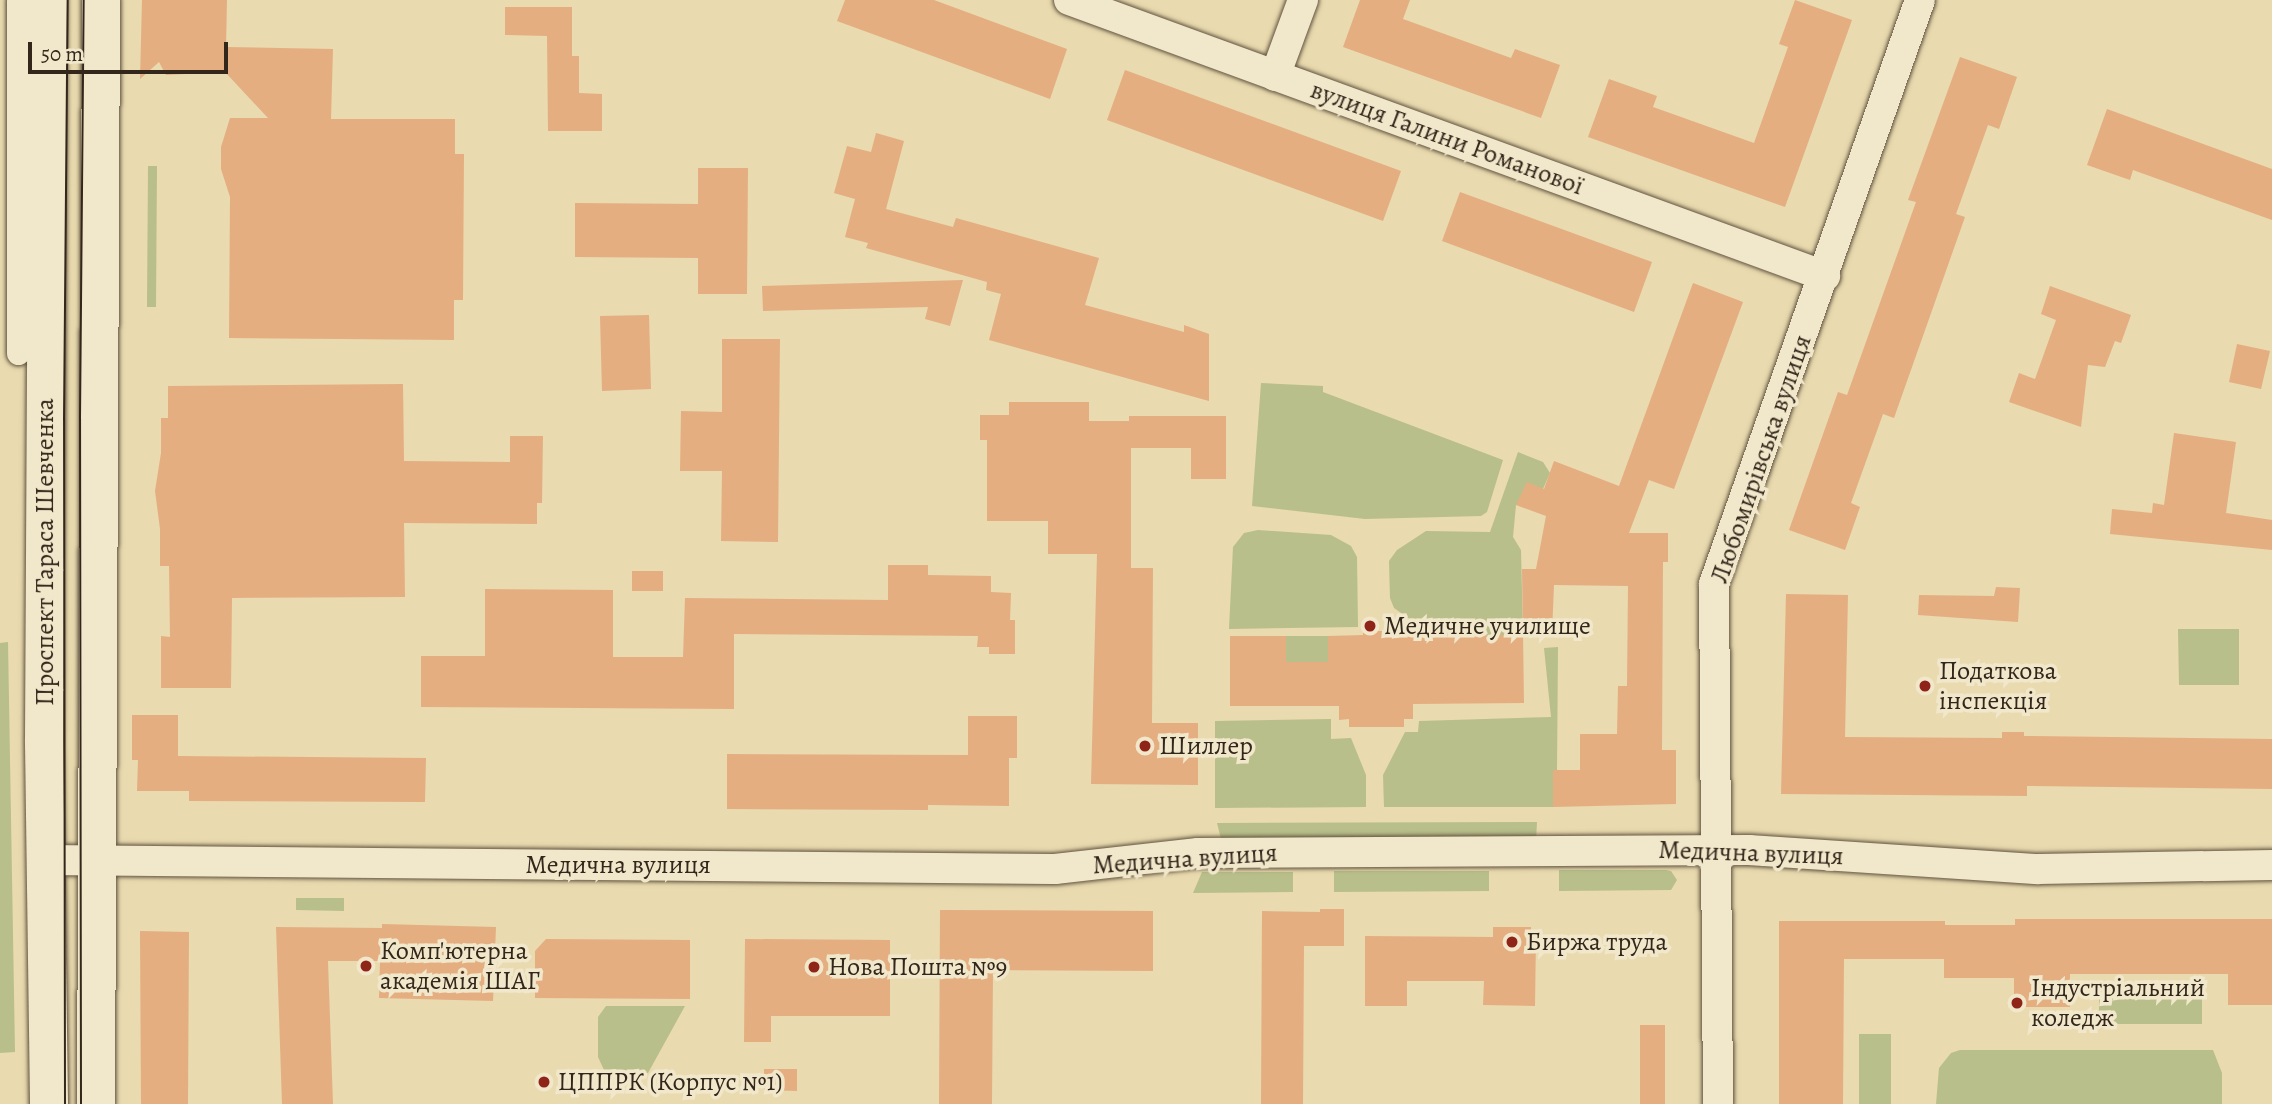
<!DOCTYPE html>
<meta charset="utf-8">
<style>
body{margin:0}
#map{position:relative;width:2272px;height:1104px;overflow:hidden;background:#e9daaf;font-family:Alegreya,serif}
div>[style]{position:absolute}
.green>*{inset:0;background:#b8bf8a}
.building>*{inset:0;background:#e4ae81}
.roads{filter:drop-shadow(0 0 2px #60533f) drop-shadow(0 0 2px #60533f)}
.pedestrian>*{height:23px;margin:-11.5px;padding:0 11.5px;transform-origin:11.5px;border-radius:11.5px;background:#f1e7cb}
.minor>*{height:30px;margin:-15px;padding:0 15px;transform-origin:15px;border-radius:15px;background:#f1e7cb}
.secondary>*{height:38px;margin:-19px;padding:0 19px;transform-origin:19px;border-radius:19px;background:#f1e7cb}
.tram>*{height:2px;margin:-1px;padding:0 1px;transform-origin:1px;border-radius:1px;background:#33261a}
.dots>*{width:19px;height:19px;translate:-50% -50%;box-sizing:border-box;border:4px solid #f1e7cb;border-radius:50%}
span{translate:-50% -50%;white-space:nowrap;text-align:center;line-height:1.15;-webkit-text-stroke:7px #f1e7cb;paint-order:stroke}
.street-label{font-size:26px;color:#33261a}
.poi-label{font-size:26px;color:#33261a}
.left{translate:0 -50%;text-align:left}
.scale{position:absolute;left:28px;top:42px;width:200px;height:32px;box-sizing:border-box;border:4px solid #33261a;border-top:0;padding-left:9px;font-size:21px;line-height:24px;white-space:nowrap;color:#33261a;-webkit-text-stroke:5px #f1e7cb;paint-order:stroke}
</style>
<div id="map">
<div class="green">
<div style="clip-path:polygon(148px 166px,157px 166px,156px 307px,147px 307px)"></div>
<div style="clip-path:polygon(1261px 383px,1323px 386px,1323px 392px,1503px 460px,1487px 512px,1481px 516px,1365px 519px,1252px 506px)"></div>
<div style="clip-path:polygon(1518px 452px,1543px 462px,1550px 473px,1543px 489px,1516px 505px,1513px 537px,1521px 550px,1523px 634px,1435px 638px,1435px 620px,1408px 618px,1394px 608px,1390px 598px,1389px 561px,1397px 550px,1426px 531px,1490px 532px)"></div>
<div style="clip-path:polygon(1258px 530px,1331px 535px,1351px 546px,1357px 557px,1358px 627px,1229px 629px,1233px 547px,1244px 533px)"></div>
<div style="clip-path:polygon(2178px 629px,2239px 629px,2239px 685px,2179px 685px)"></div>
<div style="clip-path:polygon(1286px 636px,1328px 636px,1328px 662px,1286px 662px)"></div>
<div style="clip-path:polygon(8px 642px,15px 1052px,0 1053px,0 643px)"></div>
<div style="clip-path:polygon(1558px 647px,1557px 770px,1553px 770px,1553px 807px,1384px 807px,1383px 775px,1405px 732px,1418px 732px,1419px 721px,1551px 717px,1544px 648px)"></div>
<div style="clip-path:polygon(1331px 719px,1331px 739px,1351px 738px,1366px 775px,1366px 807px,1215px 808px,1215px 721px)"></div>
<div style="clip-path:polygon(1537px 822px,1536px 841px,1221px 839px,1217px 823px)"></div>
<div style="clip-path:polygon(1559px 870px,1666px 870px,1671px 871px,1677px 880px,1671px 890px,1559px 891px)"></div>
<div style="clip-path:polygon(1334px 871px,1489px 871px,1489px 891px,1334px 892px)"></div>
<div style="clip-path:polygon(1202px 872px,1293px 872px,1293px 892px,1193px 893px)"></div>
<div style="clip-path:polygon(296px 898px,344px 898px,344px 911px,296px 910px)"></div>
<div style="clip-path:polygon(2099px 987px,2202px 987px,2202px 1024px,2099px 1024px)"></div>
<div style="clip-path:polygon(606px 1006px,685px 1006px,648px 1073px,621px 1074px,604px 1070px,598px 1057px,598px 1017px)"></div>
<div style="clip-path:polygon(1859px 1034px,1891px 1034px,1891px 1104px,1859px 1104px)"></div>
<div style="clip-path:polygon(1960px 1050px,2213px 1050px,2222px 1073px,2222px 1104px,1936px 1104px,1939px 1068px,1951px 1053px)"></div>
</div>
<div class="building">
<div style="clip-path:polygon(142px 0,227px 0,226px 47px,333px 49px,331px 119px,455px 119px,455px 154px,464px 154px,463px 300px,454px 300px,454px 340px,229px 338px,230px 197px,221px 169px,221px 147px,230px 118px,268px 118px,225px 72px,166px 75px,159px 62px,140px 79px)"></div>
<div style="clip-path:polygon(845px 0,934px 0,1067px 49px,1050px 99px,837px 21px)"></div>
<div style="clip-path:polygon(1360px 0,1410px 0,1403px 19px,1511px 58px,1515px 49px,1560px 65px,1541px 118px,1343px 47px)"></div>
<div style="clip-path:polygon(1795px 0,1852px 20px,1785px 207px,1588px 137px,1609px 79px,1657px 96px,1653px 107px,1754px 143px,1788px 47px,1779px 44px)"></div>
<div style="clip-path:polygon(505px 7px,572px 7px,572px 56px,579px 56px,579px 93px,602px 94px,602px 131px,548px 131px,547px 36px,505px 35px)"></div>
<div style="clip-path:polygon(1960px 57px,2017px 77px,1999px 129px,1988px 125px,1956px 214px,1965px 217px,1894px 418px,1883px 414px,1851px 503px,1860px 507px,1845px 550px,1789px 530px,1838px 392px,1847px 395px,1916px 202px,1908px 200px)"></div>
<div style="clip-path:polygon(1125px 70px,1401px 171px,1383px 221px,1107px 120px)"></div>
<div style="clip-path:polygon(2107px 109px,2272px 169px,2272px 220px,2133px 170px,2130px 180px,2087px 165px)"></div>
<div style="clip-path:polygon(876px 133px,904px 141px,886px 209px,953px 227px,956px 218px,1099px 258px,1085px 305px,1184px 332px,1184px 325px,1209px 334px,1209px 401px,989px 340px,1001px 294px,986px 290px,987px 282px,866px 248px,868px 243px,845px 237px,855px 199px,834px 193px,847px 146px,871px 152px)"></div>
<div style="clip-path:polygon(698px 168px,748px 168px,747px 294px,698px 294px,698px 258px,575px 257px,575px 203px,698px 204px)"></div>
<div style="clip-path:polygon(1460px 192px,1652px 262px,1634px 312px,1442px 241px)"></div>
<div style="clip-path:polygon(963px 280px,950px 326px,925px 319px,928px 307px,763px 311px,762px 286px)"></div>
<div style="clip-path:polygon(1693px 283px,1743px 302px,1674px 489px,1649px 480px,1629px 533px,1668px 533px,1668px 562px,1663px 562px,1662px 750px,1676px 750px,1676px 804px,1553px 807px,1553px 770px,1580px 770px,1580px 734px,1617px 734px,1618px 686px,1627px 686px,1628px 586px,1554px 585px,1552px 633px,1523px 634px,1522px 569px,1536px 569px,1546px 516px,1516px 505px,1527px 482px,1544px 489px,1554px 461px,1619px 486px)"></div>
<div style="clip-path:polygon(2050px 286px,2131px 315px,2121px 343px,2115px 341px,2105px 367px,2088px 365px,2081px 427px,2009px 402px,2019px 373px,2035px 379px,2056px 320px,2041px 314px)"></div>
<div style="clip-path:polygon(649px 315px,651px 389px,602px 391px,600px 316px)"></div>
<div style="clip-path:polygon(722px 339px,780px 339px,778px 542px,721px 541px,722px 471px,680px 471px,681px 411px,722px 412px)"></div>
<div style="clip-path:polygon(2237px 344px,2270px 351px,2261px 389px,2229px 382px)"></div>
<div style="clip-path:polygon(403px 384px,404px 461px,510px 462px,510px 436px,543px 436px,542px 503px,537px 503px,537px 524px,404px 523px,405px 597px,232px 598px,231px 688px,161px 688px,161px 636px,170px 637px,169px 566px,160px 566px,160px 529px,155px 491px,161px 453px,161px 418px,168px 418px,168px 386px)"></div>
<div style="clip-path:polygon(1009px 402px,1089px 402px,1089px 421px,1129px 421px,1129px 416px,1226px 416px,1226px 479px,1191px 479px,1191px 448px,1131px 448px,1131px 568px,1153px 568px,1152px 723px,1198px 723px,1198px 785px,1091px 784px,1097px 554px,1048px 554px,1048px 521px,987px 521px,987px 440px,980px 440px,980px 415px,1009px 415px)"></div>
<div style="clip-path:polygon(2174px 433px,2236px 442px,2226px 513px,2272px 520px,2272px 550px,2110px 534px,2112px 509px,2152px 513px,2153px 503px,2164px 505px)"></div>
<div style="clip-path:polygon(888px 565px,928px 565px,928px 575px,991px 576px,991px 592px,1011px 593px,1010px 620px,1015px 620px,1015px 654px,989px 654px,989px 647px,977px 647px,978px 636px,734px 634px,734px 709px,421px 707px,421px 656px,485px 656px,485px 589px,613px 590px,613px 657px,683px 657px,685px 598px,888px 600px)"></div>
<div style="clip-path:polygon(632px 571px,663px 571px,663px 591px,632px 591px)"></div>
<div style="clip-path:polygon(1996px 587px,2020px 588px,2018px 622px,1918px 615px,1919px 595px,1994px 596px)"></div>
<div style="clip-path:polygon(1786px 594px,1848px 595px,1845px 737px,2002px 738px,2002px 732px,2024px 732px,2024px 736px,2272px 739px,2272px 789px,2027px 786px,2027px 796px,1781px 794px)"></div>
<div style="clip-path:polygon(1363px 631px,1391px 631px,1391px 635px,1423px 635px,1423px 638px,1523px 634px,1524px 703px,1413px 704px,1413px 719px,1404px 719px,1404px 727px,1349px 727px,1349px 719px,1339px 720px,1339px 706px,1230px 706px,1230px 636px,1286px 636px,1286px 662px,1328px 662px,1328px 636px,1363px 635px)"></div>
<div style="clip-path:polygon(132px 715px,178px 715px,178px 756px,426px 758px,425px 802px,189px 801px,189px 791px,137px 791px,138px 760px,132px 760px)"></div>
<div style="clip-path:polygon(968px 716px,1017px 716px,1017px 758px,1009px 758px,1009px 806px,928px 805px,928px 810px,727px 809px,727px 754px,968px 755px)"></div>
<div style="clip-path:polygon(1320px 909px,1344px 909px,1344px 946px,1304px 946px,1303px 1104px,1261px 1104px,1262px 911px,1320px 912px)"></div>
<div style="clip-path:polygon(940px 910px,1153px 911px,1153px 971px,993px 970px,992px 1104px,939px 1104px)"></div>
<div style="clip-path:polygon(2015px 919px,2272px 919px,2272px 1005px,2228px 1005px,2228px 974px,2070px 974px,2070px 1007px,2014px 1007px,2014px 978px,1944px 978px,1944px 959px,1844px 959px,1843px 1104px,1779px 1104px,1779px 921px,1945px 921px,1945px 925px,2015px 925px)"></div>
<div style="clip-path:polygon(382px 924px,496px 927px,493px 1001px,379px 998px,380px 961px,328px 961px,333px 1104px,282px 1104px,276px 927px,382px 928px)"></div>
<div style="clip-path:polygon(1493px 927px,1531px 927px,1531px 937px,1536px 937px,1535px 1006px,1483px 1005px,1484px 981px,1407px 981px,1407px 1006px,1365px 1006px,1365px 936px,1493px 937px)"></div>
<div style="clip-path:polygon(140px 931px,189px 932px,188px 1104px,141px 1104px)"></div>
<div style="clip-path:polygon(546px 939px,690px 940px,690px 999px,535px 998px,535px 951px)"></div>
<div style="clip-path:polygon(745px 939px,890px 940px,890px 1016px,771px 1016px,771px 1042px,744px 1042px)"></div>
<div style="clip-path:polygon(1640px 1025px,1665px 1025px,1665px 1104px,1640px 1104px)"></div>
<div style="clip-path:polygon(764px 1069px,797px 1069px,797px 1091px,764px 1090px)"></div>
</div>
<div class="roads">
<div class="pedestrian">
<div style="left:18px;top:353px;width:353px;rotate:-90deg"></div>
</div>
<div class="minor">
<div style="left:1069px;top:0;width:805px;rotate:20.06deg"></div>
<div style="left:1275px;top:76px;width:81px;rotate:-69.8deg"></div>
<div style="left:45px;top:860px;width:1010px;rotate:0.51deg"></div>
<div style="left:1055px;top:869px;width:144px;rotate:-6.4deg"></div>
<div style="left:1198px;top:853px;width:551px;rotate:-0.31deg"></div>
<div style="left:1749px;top:850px;width:290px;rotate:3.8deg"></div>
<div style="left:2038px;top:869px;width:234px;rotate:-1deg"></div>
<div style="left:1718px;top:1104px;width:520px;rotate:-90.44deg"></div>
<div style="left:1714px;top:584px;width:619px;rotate:-70.57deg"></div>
</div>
<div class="secondary">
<div style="left:48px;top:0;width:743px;rotate:90.31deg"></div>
<div style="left:44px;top:743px;width:361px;rotate:89.2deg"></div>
<div style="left:96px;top:1104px;width:1104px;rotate:-89.74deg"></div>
</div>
</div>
<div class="tram">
<div style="left:65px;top:1104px;width:685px;rotate:-90.08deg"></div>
<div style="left:64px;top:419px;width:419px;rotate:-89.5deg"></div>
<div style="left:81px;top:1104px;width:685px;rotate:-90.08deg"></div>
<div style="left:80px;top:419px;width:419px;rotate:-89.5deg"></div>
</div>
<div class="dots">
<div style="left:1370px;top:626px;background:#8f2418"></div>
<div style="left:1925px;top:686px;background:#8f2418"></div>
<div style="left:1145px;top:746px;background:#8f2418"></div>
<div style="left:1512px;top:942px;background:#8f2418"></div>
<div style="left:366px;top:966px;background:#8f2418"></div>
<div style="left:814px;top:967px;background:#8f2418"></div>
<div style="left:2017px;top:1003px;background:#8f2418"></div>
<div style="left:544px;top:1082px;background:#8f2418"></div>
</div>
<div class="street-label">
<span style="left:1447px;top:138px;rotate:20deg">вулиця Галини Романової</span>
<span style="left:1761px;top:459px;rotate:-71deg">Любомирівська вулиця</span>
<span style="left:45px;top:552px;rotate:-90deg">Проспект Тараса Шевченка</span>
<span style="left:1751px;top:853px;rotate:2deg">Медична вулиця</span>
<span style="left:1185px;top:859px;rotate:-4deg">Медична вулиця</span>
<span style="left:618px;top:865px">Медична вулиця</span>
</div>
<div class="poi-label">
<span class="left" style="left:1384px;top:626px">Медичне училище</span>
<span class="left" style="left:1939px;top:686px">Податкова<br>інспекція</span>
<span class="left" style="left:1159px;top:746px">Шиллер</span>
<span class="left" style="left:1526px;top:942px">Биржа труда</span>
<span class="left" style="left:380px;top:966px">Комп'ютерна<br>академія ШАГ</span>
<span class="left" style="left:828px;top:967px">Нова Пошта №9</span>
<span class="left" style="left:2031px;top:1003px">Індустріальний<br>коледж</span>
<span class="left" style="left:558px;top:1082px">ЦППРК (Корпус №1)</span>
</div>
<div class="scale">50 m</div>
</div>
